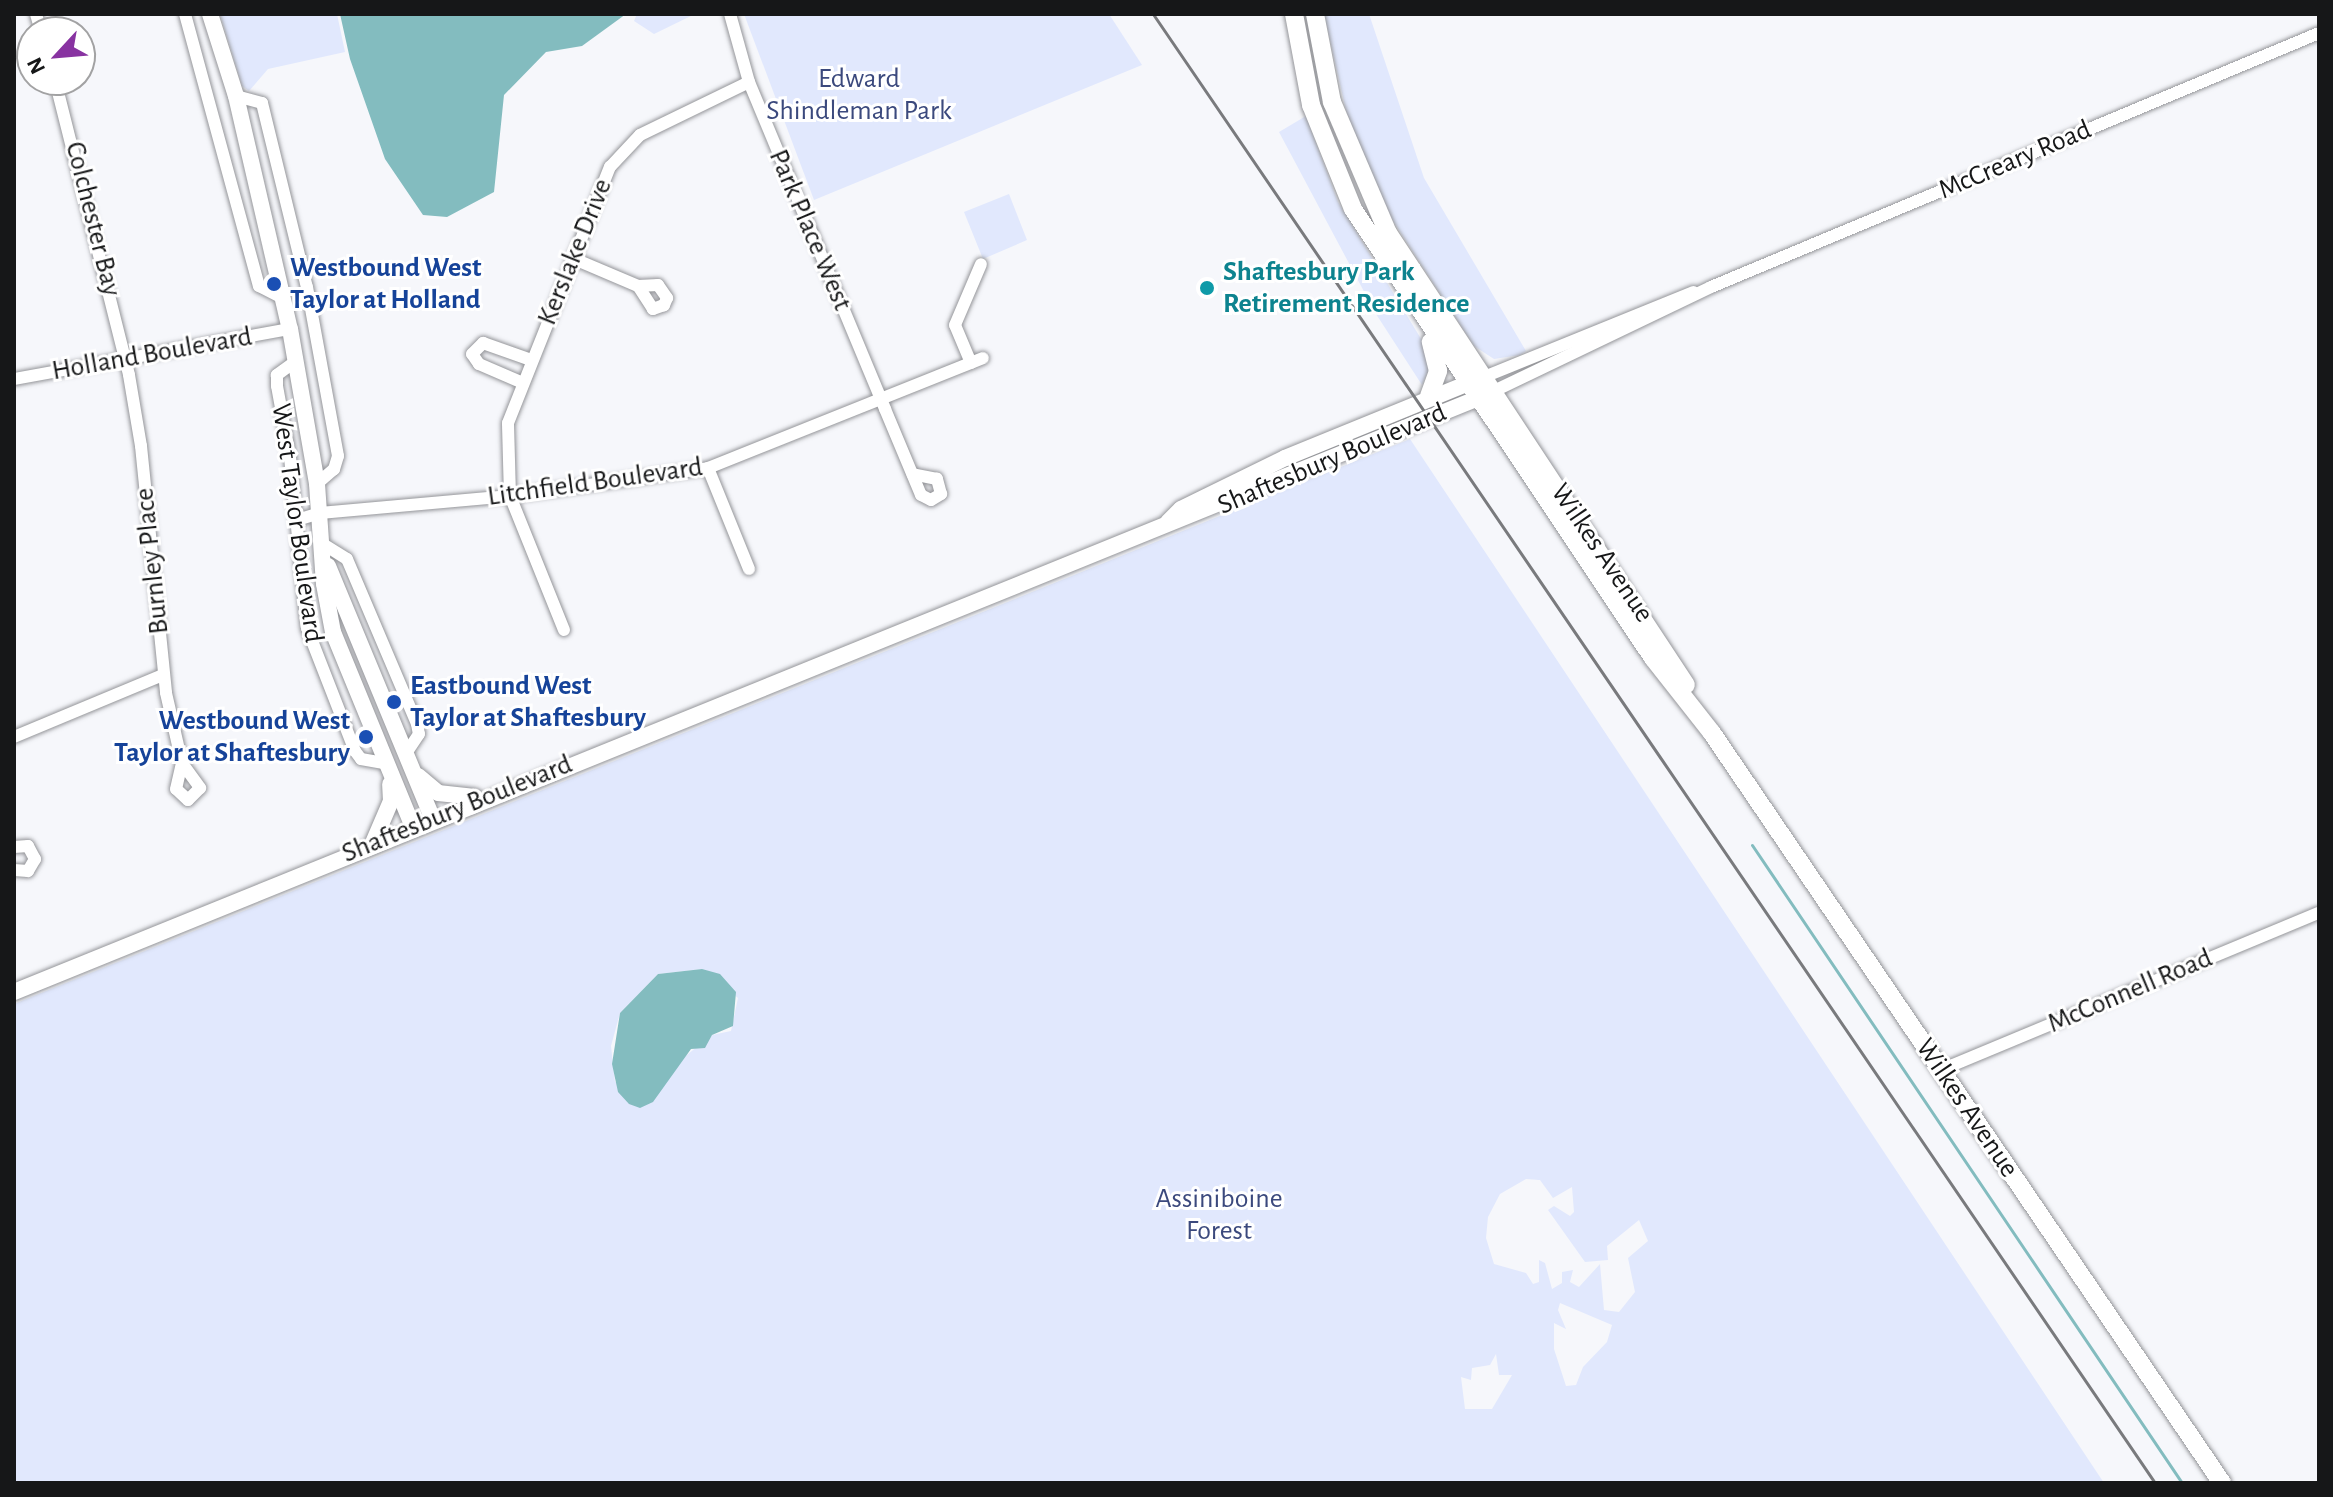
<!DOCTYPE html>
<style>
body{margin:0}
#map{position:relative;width:2333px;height:1497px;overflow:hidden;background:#f6f7fb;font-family:"Alegreya Sans",sans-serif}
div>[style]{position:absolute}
.green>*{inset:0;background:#e1e8fd}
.water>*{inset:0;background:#83bcbf}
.stream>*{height:3px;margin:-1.5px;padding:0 1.5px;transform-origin:1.5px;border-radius:1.5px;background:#83bcbf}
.roads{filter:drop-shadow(0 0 2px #949599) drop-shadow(0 0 2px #949599)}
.minor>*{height:12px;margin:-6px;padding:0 6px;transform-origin:6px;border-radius:6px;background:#fff}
.tertiary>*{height:16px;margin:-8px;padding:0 8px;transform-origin:8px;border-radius:8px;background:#fff}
.secondary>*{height:18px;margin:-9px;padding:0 9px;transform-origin:9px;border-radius:9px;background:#fff}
.rail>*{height:3px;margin:-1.5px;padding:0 1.5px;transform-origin:1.5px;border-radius:1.5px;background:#797a7d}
.dots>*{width:22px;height:22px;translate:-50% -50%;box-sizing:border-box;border:4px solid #fff;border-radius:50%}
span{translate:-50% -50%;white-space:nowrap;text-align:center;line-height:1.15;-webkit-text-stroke:6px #fff;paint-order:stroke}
.park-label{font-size:28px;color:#3b497d}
.street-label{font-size:28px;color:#161718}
.transit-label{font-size:28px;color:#164399;font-weight:700}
.left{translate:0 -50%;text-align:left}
.right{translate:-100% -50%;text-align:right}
.culture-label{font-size:28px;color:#0d838f;font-weight:700}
.frame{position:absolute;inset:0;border:16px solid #161718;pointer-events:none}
.north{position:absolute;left:16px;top:16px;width:80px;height:80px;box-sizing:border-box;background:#fff;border:2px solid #a2a2a3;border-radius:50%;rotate:244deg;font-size:22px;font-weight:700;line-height:32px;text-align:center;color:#161718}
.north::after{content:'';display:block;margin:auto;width:28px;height:36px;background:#8833a1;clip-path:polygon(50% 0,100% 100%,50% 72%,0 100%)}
</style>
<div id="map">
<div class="green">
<div style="clip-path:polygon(220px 14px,337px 14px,345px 52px,268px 69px,249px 91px,242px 86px)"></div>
<div style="clip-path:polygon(637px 14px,695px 14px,654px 34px,634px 21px)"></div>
<div style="clip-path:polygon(744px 14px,1109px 14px,1142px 65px,814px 200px)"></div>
<div style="clip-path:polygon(1324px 14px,1369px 14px,1424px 178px,1526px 351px,1520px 355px,1494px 359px,1474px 346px,1384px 207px,1350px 128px)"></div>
<div style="clip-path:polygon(1306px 116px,1338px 202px,1429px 352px,1431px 365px,1422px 385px,1376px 314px,1279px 132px)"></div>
<div style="clip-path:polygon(1009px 194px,1027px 240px,983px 259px,964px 212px)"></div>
<div style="clip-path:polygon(evenodd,1410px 439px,2104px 1483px,14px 1483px,14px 1004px,1410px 439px,702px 969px,738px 998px,731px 1031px,712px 1035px,683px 1058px,615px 1082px,611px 1046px,620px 1013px,658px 974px,702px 969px,1410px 439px,1526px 1179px,1540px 1180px,1553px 1198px,1572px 1187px,1574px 1212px,1570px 1216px,1554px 1206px,1548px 1210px,1585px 1262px,1608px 1260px,1607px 1246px,1639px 1220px,1648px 1241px,1628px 1258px,1635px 1292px,1619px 1312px,1604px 1310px,1600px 1264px,1579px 1287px,1570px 1282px,1573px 1270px,1562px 1272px,1562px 1283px,1552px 1289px,1545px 1263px,1539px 1260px,1539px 1282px,1533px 1284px,1526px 1273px,1494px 1264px,1486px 1238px,1488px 1217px,1500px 1194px,1526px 1179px,1410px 439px,1560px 1303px,1612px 1325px,1607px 1342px,1583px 1367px,1576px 1385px,1566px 1386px,1554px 1349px,1554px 1323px,1566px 1329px,1558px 1310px,1560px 1303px,1410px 439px,1496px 1354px,1499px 1375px,1512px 1375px,1492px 1409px,1465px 1409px,1461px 1377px,1471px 1380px,1472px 1368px,1490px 1365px,1496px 1354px)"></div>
</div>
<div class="water">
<div style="clip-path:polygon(340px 14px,626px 14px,582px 46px,546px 52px,504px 95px,494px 192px,447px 217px,423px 215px,385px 159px,350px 59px)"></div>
<div style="clip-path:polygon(702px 969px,720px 974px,736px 992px,733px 1026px,712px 1035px,705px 1048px,691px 1049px,653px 1102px,640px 1108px,629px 1104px,618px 1092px,612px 1064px,620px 1013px,658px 974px)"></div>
</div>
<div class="stream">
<div style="left:1752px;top:845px;width:769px;rotate:56.02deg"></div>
</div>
<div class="roads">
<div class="minor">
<div style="left:36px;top:14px;width:19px;rotate:74deg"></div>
<div style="left:185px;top:14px;width:282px;rotate:74.8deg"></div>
<div style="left:259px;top:286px;width:28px;rotate:27deg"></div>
<div style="left:730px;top:14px;width:71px;rotate:74.4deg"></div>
<div style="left:749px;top:82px;width:354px;rotate:67.4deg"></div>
<div style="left:885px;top:409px;width:93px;rotate:67.3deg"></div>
<div style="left:921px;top:495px;width:11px;rotate:27deg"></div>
<div style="left:931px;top:500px;width:12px;rotate:-31deg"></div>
<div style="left:941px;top:494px;width:16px;rotate:-105deg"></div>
<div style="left:937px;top:479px;width:25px;rotate:-169deg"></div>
<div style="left:55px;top:80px;width:304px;rotate:75.9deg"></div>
<div style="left:129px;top:375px;width:72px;rotate:80.4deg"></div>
<div style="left:141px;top:446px;width:248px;rotate:84.2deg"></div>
<div style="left:166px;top:693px;width:72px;rotate:77.1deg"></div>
<div style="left:236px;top:96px;width:27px;rotate:15deg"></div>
<div style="left:262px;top:103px;width:189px;rotate:76.3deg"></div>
<div style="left:307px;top:287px;width:172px;rotate:79.6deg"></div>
<div style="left:338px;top:456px;width:14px;rotate:107deg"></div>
<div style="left:334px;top:469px;width:23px;rotate:139deg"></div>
<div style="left:572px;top:258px;width:72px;rotate:23deg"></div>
<div style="left:658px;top:285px;width:16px;rotate:55deg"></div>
<div style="left:667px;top:298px;width:8px;rotate:113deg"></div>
<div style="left:664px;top:305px;width:12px;rotate:160deg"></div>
<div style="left:653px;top:309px;width:27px;rotate:-123deg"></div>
<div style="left:638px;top:286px;width:20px;rotate:-3deg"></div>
<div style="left:296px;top:361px;width:24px;rotate:144deg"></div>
<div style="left:277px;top:375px;width:11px;rotate:90deg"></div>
<div style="left:277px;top:386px;width:72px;rotate:79.6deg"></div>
<div style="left:290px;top:457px;width:172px;rotate:84.3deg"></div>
<div style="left:307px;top:628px;width:132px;rotate:68.7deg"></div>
<div style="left:355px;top:751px;width:10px;rotate:53deg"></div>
<div style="left:361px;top:759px;width:23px;rotate:10deg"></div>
<div style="left:971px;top:363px;width:41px;rotate:-112.8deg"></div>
<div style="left:955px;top:325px;width:66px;rotate:-66.9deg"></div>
<div style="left:1484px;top:377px;width:226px;rotate:-22.1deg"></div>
<div style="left:14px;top:379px;width:280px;rotate:-10.3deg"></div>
<div style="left:523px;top:383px;width:48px;rotate:-156.6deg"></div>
<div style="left:479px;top:364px;width:12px;rotate:-125deg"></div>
<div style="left:472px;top:354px;width:16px;rotate:-45deg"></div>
<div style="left:483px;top:343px;width:51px;rotate:19.5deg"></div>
<div style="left:1494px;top:391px;width:241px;rotate:-25.6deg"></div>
<div style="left:1711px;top:287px;width:659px;rotate:-22.67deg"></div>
<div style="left:708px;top:468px;width:109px;rotate:67.9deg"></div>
<div style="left:297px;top:520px;width:24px;rotate:-17deg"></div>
<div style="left:320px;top:513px;width:191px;rotate:-5.1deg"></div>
<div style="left:510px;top:496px;width:200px;rotate:-8deg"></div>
<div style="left:708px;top:468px;width:296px;rotate:-21.8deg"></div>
<div style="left:323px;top:544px;width:28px;rotate:32deg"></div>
<div style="left:347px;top:559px;width:179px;rotate:67deg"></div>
<div style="left:417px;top:724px;width:10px;rotate:79deg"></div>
<div style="left:419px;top:734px;width:23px;rotate:124deg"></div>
<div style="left:564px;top:630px;width:144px;rotate:-111.9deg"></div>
<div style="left:510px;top:496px;width:73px;rotate:-91.6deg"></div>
<div style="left:508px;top:423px;width:276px;rotate:-68.3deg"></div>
<div style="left:610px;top:167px;width:44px;rotate:-46.8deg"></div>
<div style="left:640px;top:135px;width:121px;rotate:-25.9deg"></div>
<div style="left:14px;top:737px;width:161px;rotate:-22.6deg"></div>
<div style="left:182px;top:763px;width:31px;rotate:54deg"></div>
<div style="left:200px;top:788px;width:17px;rotate:135deg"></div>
<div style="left:188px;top:800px;width:16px;rotate:-137deg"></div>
<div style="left:176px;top:789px;width:27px;rotate:-77deg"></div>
<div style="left:14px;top:847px;width:14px;rotate:-4deg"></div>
<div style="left:28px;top:846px;width:15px;rotate:62deg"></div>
<div style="left:35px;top:859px;width:14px;rotate:120deg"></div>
<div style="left:28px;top:871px;width:14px;rotate:-176deg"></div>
<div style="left:1941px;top:1070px;width:409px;rotate:-22.6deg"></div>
</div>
<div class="tertiary">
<div style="left:210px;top:14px;width:86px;rotate:72.4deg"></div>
<div style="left:236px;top:96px;width:239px;rotate:77deg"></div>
<div style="left:290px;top:329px;width:157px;rotate:80.1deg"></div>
<div style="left:317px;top:484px;width:100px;rotate:86deg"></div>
<div style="left:324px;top:584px;width:49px;rotate:79.4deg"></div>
<div style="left:333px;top:632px;width:211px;rotate:67.7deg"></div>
<div style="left:1168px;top:522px;width:18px;rotate:-45deg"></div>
<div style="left:1181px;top:509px;width:116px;rotate:-26.1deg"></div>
<div style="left:1285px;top:458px;width:212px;rotate:-22.2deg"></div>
<div style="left:328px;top:566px;width:274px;rotate:67.5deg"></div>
<div style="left:418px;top:776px;width:26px;rotate:40deg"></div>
<div style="left:438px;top:793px;width:37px;rotate:6deg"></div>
<div style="left:373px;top:843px;width:46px;rotate:-66.8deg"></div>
<div style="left:391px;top:801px;width:17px;rotate:-93deg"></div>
<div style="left:14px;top:992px;width:1594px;rotate:-22.08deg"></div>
</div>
<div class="secondary">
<div style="left:1294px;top:14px;width:93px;rotate:79.4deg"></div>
<div style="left:1311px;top:105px;width:112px;rotate:68deg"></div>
<div style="left:1353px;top:209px;width:540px;rotate:56.25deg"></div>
<div style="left:1653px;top:658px;width:95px;rotate:51.8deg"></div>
<div style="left:1712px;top:733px;width:907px;rotate:55.78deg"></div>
<div style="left:1315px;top:14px;width:90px;rotate:79.1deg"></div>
<div style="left:1332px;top:102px;width:142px;rotate:66.9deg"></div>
<div style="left:1388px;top:233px;width:541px;rotate:56.6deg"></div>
<div style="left:1429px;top:396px;width:27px;rotate:-70deg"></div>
<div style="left:1438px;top:371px;width:30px;rotate:-104deg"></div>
</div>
</div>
<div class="rail">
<div style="left:1153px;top:14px;width:1778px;rotate:55.7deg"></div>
</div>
<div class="dots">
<div style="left:274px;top:284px;background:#1a4fb4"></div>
<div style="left:1207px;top:288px;background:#0f9aa8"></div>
<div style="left:394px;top:702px;background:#1a4fb4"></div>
<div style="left:366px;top:737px;background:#1a4fb4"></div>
</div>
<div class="park-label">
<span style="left:859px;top:95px">Edward<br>Shindleman Park</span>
<span style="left:1219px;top:1215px">Assiniboine<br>Forest</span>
</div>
<div class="street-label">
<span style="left:2015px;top:160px;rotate:-23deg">McCreary Road</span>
<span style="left:93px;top:219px;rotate:76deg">Colchester Bay</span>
<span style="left:810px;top:230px;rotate:67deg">Park Place West</span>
<span style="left:575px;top:252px;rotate:-68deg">Kerslake Drive</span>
<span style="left:152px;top:354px;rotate:-10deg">Holland Boulevard</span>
<span style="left:1332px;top:459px;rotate:-23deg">Shaftesbury Boulevard</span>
<span style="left:595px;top:482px;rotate:-8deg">Litchfield Boulevard</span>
<span style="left:297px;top:523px;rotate:82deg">West Taylor Boulevard</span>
<span style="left:1602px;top:553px;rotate:56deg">Wilkes Avenue</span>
<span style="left:152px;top:561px;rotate:-96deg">Burnley Place</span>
<span style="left:457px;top:809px;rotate:-22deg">Shaftesbury Boulevard</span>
<span style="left:2130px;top:991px;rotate:-23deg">McConnell Road</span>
<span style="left:1967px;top:1108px;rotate:56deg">Wilkes Avenue</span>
</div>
<div class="transit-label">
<span class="left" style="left:290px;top:284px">Westbound West<br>Taylor at Holland</span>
<span class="left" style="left:410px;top:702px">Eastbound West<br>Taylor at Shaftesbury</span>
<span class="right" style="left:350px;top:737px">Westbound West<br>Taylor at Shaftesbury</span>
</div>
<div class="culture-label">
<span class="left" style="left:1223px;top:288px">Shaftesbury Park<br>Retirement Residence</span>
</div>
<div class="frame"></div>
<div class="north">N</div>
</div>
